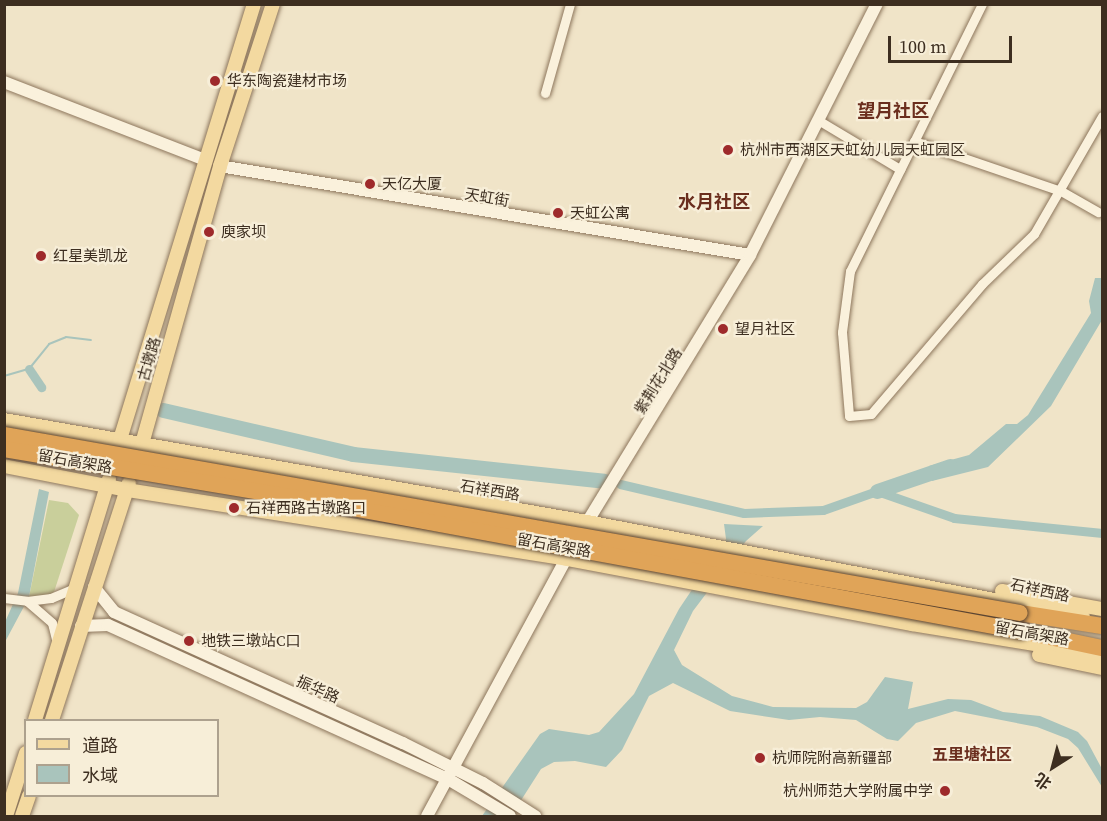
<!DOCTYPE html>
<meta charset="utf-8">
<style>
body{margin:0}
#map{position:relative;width:1107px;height:821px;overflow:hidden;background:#f0e4c8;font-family:"Source Serif 4","Noto Sans SC",serif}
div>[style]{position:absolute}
.green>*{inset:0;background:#c9cf9b}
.water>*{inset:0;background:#a9c4bc}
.stream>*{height:2px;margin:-1px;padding:0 1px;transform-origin:1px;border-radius:1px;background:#a9c4bc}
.canal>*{height:9px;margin:-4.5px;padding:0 4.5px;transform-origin:4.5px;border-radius:4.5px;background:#a9c4bc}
.river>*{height:15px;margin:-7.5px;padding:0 7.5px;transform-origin:7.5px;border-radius:7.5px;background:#a9c4bc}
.roads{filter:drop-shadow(0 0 2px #8d765c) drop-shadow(0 0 2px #8d765c)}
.street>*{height:9px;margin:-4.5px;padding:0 4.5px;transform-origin:4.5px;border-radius:4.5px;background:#faf1dc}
.secondary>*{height:12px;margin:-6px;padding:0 6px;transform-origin:6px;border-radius:6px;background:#faf1dc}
.primary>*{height:14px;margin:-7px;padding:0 7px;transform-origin:7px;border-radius:7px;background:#f3d9a0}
.highway>*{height:16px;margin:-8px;padding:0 8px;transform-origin:8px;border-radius:8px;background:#e0a458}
.bridges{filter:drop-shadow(0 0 2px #5b4430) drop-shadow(0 0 2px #5b4430)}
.highway-bridge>*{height:16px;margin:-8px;padding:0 8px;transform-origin:8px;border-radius:8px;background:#e0a458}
.dots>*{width:16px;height:16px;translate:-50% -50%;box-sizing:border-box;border:3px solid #f7eed8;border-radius:50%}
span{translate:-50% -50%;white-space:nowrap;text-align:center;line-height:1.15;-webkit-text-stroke:4.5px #f7eed8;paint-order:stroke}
.poi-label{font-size:15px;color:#3d2e20}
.left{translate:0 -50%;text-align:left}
.right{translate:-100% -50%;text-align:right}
.street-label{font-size:15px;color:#3d2e20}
.neighbourhood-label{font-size:16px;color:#6b2e1e;font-weight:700}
.quarter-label{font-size:18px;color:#6b2e1e;font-weight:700}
.frame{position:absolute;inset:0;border:6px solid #3d2e20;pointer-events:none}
.legend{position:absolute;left:24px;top:719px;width:195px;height:78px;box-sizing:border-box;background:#f7eed8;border:2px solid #ada18e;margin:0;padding:8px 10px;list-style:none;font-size:18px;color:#3d2e20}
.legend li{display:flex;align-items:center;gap:12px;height:30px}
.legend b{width:30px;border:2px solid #ada18e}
.north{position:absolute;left:1023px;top:737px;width:60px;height:60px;-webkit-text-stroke:4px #f7eed8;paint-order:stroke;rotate:216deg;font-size:16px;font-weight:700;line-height:24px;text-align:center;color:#3d2e20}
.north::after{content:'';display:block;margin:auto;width:21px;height:27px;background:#3d2e20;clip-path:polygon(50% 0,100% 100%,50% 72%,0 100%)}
.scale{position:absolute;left:888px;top:36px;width:124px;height:27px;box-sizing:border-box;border:3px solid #3d2e20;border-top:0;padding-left:8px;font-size:18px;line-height:21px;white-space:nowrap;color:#3d2e20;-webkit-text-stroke:4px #f7eed8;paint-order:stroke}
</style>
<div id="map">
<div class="green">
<div style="clip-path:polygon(49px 500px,68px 503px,79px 515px,54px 592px,43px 598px,29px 597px)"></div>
</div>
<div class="water">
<div style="clip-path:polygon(1095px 278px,1102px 278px,1102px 320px,1051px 406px,988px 467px,932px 481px,929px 466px,969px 455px,1006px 424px,1017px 424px,1028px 415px,1091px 313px,1089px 301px)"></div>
<div style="clip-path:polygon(39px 489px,49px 492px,29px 597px,5px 642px,5px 622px,18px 593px)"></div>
<div style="clip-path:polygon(724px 524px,763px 526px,746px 541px,693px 611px,674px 650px,682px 665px,732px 696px,773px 707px,856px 708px,867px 702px,885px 677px,913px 682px,908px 709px,948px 699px,971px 700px,1003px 712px,1040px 716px,1078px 732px,1087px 741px,1102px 769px,1102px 787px,1078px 748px,1068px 739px,1037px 727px,955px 711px,916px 723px,898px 741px,887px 739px,856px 720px,820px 717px,789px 720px,730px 711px,673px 683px,649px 696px,622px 750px,606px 767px,575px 761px,554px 762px,541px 769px,511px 816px,482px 816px,540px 734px,549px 729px,589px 735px,599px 732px,634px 694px,679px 609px,726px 539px)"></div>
</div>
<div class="stream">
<div style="left:4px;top:376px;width:26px;rotate:-16deg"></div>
<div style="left:29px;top:369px;width:32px;rotate:-51deg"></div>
<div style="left:49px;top:344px;width:18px;rotate:-22deg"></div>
<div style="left:66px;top:337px;width:25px;rotate:7deg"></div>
</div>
<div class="canal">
<div style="left:29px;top:369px;width:22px;rotate:56deg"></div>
<div style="left:620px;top:484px;width:127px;rotate:13.2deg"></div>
<div style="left:744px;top:513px;width:79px;rotate:-2.2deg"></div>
<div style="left:823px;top:510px;width:57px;rotate:-19.4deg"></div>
<div style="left:877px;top:491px;width:82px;rotate:19.3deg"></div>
<div style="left:954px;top:518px;width:149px;rotate:5.8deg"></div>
</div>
<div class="river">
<div style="left:163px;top:410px;width:195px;rotate:13deg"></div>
<div style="left:353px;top:454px;width:252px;rotate:6.1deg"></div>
<div style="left:877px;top:491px;width:77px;rotate:-18.9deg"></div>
</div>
<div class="roads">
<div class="street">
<div style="left:982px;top:4px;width:298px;rotate:116.3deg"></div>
<div style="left:850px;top:271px;width:62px;rotate:97.5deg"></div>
<div style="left:842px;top:332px;width:84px;rotate:85.2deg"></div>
<div style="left:849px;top:416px;width:22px;rotate:-5deg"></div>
<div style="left:871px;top:414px;width:171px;rotate:-49.5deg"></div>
<div style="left:982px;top:284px;width:72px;rotate:-43.9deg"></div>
<div style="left:1034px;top:234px;width:136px;rotate:-60deg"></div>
<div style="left:545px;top:93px;width:92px;rotate:-74.3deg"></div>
<div style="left:818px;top:120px;width:96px;rotate:30.9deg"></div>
<div style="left:914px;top:141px;width:155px;rotate:18.8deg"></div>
<div style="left:1061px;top:191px;width:43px;rotate:29.6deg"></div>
<div style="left:4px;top:598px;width:23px;rotate:7deg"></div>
<div style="left:27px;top:601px;width:24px;rotate:-7deg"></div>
<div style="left:51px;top:598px;width:26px;rotate:-23deg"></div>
<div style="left:27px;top:601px;width:33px;rotate:41deg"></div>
<div style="left:52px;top:623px;width:21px;rotate:76deg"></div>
</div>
<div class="secondary">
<div style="left:4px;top:82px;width:216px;rotate:21.2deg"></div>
<div style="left:220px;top:166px;width:537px;rotate:9.53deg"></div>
<div style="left:583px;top:529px;width:321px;rotate:-58.6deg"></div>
<div style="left:750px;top:255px;width:281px;rotate:-63.2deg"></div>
<div style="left:94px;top:587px;width:32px;rotate:51deg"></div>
<div style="left:114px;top:612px;width:317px;rotate:24.4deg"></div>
<div style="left:403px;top:743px;width:89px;rotate:26.6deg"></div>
<div style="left:483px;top:783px;width:62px;rotate:32.4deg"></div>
<div style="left:81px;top:626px;width:27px;rotate:-2deg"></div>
<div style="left:108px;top:625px;width:373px;rotate:24.4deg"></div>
<div style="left:448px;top:779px;width:72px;rotate:30.8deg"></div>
<div style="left:427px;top:816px;width:300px;rotate:-61.6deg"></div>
</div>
<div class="primary">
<div style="left:4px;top:420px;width:592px;rotate:9.92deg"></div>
<div style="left:587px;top:522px;width:505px;rotate:10.84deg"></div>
<div style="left:118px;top:446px;width:462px;rotate:-72.9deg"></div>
<div style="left:140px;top:451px;width:296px;rotate:-74.3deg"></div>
<div style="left:220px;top:166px;width:170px;rotate:-71.9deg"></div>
<div style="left:4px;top:466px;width:125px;rotate:11deg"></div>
<div style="left:127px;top:490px;width:445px;rotate:8.9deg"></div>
<div style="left:567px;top:559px;width:351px;rotate:10.7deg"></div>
<div style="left:912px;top:624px;width:193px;rotate:9.3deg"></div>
<div style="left:1002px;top:591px;width:102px;rotate:10.2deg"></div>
<div style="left:1039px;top:655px;width:64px;rotate:11.7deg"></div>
<div style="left:35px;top:720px;width:252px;rotate:-72.9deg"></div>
<div style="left:52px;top:720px;width:249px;rotate:-72deg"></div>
<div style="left:6px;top:816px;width:66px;rotate:-72.4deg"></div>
<div style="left:22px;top:816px;width:21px;rotate:-71deg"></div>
</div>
<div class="highway">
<div style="left:1020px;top:613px;width:83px;rotate:9deg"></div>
<div style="left:1021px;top:631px;width:83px;rotate:11.9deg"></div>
</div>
</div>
<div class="bridges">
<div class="highway-bridge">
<div style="left:4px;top:435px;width:1031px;rotate:9.94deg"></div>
<div style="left:4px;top:449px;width:314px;rotate:9.5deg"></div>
<div style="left:314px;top:501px;width:719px;rotate:10.42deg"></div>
</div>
</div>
<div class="dots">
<div style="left:215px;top:81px;background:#9e2a2b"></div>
<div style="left:728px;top:150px;background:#9e2a2b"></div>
<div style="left:370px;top:184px;background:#9e2a2b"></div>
<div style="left:558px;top:213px;background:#9e2a2b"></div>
<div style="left:209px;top:232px;background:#9e2a2b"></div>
<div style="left:41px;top:256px;background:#9e2a2b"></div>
<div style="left:723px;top:329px;background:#9e2a2b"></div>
<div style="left:234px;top:508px;background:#9e2a2b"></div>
<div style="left:189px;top:641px;background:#9e2a2b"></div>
<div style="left:760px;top:758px;background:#9e2a2b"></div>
<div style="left:945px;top:791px;background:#9e2a2b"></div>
</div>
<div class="poi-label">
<span class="left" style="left:227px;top:81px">华东陶瓷建材市场</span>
<span class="left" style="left:740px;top:150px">杭州市西湖区天虹幼儿园天虹园区</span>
<span class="left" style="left:382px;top:184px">天亿大厦</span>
<span class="left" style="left:570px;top:213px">天虹公寓</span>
<span class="left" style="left:221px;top:232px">庾家坝</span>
<span class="left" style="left:53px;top:256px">红星美凯龙</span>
<span class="left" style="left:735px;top:329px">望月社区</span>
<span class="left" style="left:246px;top:508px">石祥西路古墩路口</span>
<span class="left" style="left:201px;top:641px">地铁三墩站C口</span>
<span class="left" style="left:772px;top:758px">杭师院附高新疆部</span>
<span class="right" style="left:933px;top:791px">杭州师范大学附属中学</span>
</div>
<div class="street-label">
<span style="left:487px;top:197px;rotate:10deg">天虹街</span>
<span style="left:149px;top:359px;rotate:-74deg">古墩路</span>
<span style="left:658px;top:381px;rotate:-58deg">紫荆花北路</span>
<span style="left:75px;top:461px;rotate:10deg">留石高架路</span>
<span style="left:490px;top:490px;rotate:9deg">石祥西路</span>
<span style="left:554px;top:545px;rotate:10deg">留石高架路</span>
<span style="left:1040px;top:590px;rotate:12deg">石祥西路</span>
<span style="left:1032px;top:633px;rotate:10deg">留石高架路</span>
<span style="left:318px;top:689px;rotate:24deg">振华路</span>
</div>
<div class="neighbourhood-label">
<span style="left:972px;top:754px">五里塘社区</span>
</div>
<div class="quarter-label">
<span style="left:893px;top:111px">望月社区</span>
<span style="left:714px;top:202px">水月社区</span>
</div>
<div class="frame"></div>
<ul class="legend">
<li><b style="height:8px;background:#f3d9a0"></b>道路</li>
<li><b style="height:16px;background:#a9c4bc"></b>水域</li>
</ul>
<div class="north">北</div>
<div class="scale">100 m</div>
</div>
